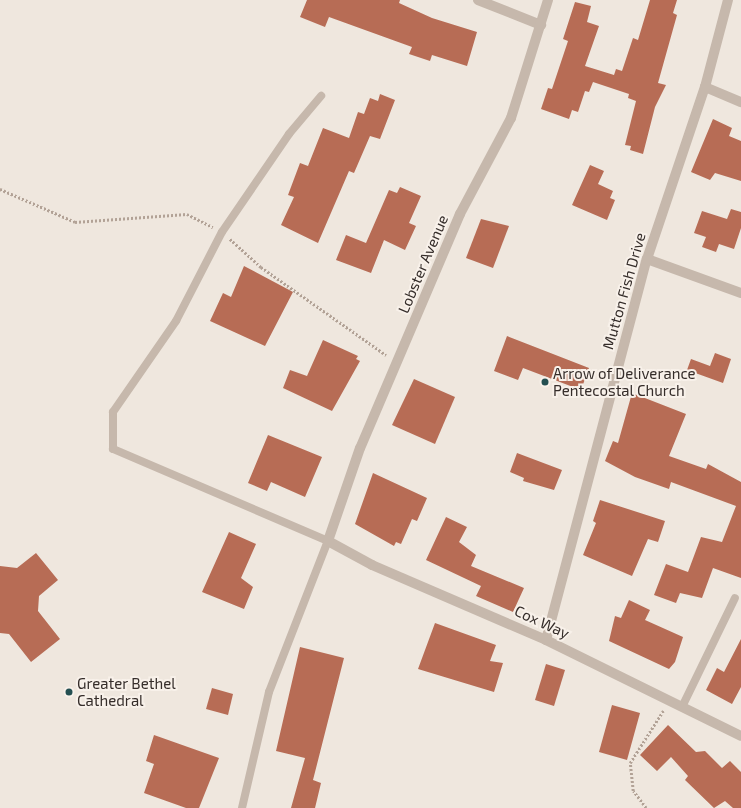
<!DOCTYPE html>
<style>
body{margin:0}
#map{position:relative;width:741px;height:808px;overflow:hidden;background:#efe7de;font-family:"Exo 2",sans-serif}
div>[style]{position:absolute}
.building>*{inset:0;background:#b76c55}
.path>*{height:2.5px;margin-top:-1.25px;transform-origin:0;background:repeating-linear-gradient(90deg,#b2a296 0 2px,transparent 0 4px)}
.lane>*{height:8px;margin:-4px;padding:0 4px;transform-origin:4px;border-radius:4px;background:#c6b8ac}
.street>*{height:10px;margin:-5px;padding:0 5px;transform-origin:5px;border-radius:5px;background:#c6b8ac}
.dots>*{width:11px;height:11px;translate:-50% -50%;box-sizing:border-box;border:2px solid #f8f1ea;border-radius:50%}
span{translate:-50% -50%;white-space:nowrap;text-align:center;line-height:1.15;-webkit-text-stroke:4px #f8f1ea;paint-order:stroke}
.street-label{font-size:15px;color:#352d2a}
.poi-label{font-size:15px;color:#352d2a}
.left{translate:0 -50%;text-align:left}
</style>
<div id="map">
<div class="building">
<div style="clip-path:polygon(307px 0,400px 0,399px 3px,432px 18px,477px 32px,467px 66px,432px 55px,430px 61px,409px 54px,412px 47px,329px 17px,325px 27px,300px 17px)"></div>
<div style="clip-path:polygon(650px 0,677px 0,673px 13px,677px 15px,658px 83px,666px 85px,655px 107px,643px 154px,630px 150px,631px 146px,625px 145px,636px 101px,628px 98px,629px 94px,593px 82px,589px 92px,585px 91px,578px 112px,572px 110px,569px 119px,541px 109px,548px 88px,552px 89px,568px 41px,563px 39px,575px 2px,591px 6px,587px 22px,599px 26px,585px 66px,614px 75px,616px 69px,622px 71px,633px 38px,638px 40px)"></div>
<div style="clip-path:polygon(380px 94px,395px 100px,380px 139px,370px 136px,354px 173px,349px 171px,318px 243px,281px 225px,294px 197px,288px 195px,300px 163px,308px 166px,323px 128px,349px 138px,358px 112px,364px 114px,370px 98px,378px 101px)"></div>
<div style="clip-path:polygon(713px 119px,732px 128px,729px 136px,741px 141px,741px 181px,715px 173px,710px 180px,691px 172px)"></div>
<div style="clip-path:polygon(590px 165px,604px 171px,598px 184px,613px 191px,610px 198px,615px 200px,607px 220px,572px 205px)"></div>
<div style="clip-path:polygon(400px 187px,421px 196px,409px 223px,416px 226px,405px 250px,384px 240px,371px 273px,336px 260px,346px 235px,366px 243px,389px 190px,397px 193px)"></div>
<div style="clip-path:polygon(731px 209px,741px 212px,741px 228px,734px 249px,719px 244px,716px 252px,702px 247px,706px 237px,694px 233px,702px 211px,727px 219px)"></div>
<div style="clip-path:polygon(481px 219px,509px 226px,493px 268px,466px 258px)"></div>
<div style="clip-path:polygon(244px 266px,293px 292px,265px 346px,210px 321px,223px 293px,231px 297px)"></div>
<div style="clip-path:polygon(507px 336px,589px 368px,581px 390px,523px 368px,518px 380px,494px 371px)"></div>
<div style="clip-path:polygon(323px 340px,358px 356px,356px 359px,360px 361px,332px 411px,283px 388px,290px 370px,307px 376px)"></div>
<div style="clip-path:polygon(715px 353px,731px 359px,723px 383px,687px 370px,691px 359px,710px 366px)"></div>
<div style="clip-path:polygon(414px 379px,455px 397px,435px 444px,392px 425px)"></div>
<div style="clip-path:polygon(632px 393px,686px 414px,669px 456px,706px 469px,708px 464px,741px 482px,741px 578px,713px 568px,702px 598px,680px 593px,676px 603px,654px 595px,666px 564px,688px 572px,701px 537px,722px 542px,736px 506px,671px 482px,669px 489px,635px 477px,605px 461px,613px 441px,618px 443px)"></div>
<div style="clip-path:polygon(268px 435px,322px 457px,305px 497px,271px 482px,267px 491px,248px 483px)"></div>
<div style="clip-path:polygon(517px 453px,562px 470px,554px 490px,523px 481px,524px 478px,510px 472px)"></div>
<div style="clip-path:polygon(373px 473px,427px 498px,417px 521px,412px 519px,401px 544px,396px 542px,394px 546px,355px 524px)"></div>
<div style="clip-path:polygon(600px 500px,665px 521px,658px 542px,648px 539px,632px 576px,583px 555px,596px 523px,593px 521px)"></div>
<div style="clip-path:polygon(446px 517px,467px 527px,459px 542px,476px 555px,471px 566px,524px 588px,513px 612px,476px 596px,481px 586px,426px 560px)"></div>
<div style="clip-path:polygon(229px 532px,256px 544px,241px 578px,253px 587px,244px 609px,202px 592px)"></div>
<div style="clip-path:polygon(36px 553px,58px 580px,39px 596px,38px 611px,60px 639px,31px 662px,9px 634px,0 633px,0 566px,17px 568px)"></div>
<div style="clip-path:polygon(629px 600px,650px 610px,645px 620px,683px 637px,675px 662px,669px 669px,609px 641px,615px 616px,621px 618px)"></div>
<div style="clip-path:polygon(435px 623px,496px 645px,490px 661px,503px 663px,494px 692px,418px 669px)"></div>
<div style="clip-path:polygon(741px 639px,741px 687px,732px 704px,706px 690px,717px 668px,724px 672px)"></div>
<div style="clip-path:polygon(300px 647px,344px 658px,313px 780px,321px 783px,315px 808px,291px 808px,305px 758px,276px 751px)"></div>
<div style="clip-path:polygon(546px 664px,565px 670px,554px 706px,535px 700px)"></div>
<div style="clip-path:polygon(212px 688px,233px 694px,228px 715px,206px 709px)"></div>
<div style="clip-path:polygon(612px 705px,640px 713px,627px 760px,599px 752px)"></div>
<div style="clip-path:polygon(668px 725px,696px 752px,705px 751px,722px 768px,730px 761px,741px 772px,741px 808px,733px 808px,725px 801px,714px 808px,685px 780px,688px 776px,671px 757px,657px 771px,640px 755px)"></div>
<div style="clip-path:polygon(154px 735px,219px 758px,199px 808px,186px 808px,144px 793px,154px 764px,146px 761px)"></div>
</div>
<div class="path">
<div style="left:0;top:189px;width:82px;rotate:23.7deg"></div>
<div style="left:75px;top:222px;width:112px;rotate:-4.1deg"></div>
<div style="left:187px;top:214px;width:29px;rotate:27deg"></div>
<div style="left:230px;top:239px;width:42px;rotate:42.1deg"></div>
<div style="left:261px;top:267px;width:153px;rotate:35.1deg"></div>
<div style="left:646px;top:808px;width:21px;rotate:-127deg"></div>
<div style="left:633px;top:791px;width:28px;rotate:-96deg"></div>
<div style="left:630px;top:763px;width:62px;rotate:-57.6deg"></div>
</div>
<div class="lane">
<div style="left:682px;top:707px;width:121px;rotate:-64.1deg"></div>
<div style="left:242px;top:808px;width:119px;rotate:-76.9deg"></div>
<div style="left:269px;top:692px;width:162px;rotate:-68.7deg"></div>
<div style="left:328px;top:541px;width:234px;rotate:-156.8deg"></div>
<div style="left:113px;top:449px;width:37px;rotate:-90deg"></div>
<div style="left:113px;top:412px;width:111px;rotate:-55.3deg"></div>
<div style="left:176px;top:321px;width:100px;rotate:-62.7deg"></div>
<div style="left:222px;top:232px;width:119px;rotate:-55.6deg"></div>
<div style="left:289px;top:134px;width:50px;rotate:-49.9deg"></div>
</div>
<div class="street">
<div style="left:478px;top:0;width:68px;rotate:21.6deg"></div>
<div style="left:548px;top:0;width:124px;rotate:107.4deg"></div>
<div style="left:511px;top:118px;width:109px;rotate:118deg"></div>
<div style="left:460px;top:214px;width:254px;rotate:113.1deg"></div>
<div style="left:360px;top:448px;width:98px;rotate:109deg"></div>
<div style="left:328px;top:541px;width:50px;rotate:28.6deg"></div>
<div style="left:372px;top:565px;width:189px;rotate:23.3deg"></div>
<div style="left:546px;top:640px;width:217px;rotate:26.2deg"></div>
<div style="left:705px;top:87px;width:39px;rotate:23deg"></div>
<div style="left:647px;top:259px;width:100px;rotate:19.9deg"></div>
<div style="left:546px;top:640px;width:394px;rotate:-75.2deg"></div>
<div style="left:647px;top:259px;width:182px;rotate:-71.4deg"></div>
<div style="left:705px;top:87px;width:90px;rotate:-75.2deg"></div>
</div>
<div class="dots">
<div style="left:545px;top:382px;background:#244f51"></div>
<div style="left:69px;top:692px;background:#244f51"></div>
</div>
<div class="street-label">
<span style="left:423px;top:264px;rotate:-67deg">Lobster Avenue</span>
<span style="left:624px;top:291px;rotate:-74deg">Mutton Fish Drive</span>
<span style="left:542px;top:622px;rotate:25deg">Cox Way</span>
</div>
<div class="poi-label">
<span class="left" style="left:553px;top:382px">Arrow of Deliverance<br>Pentecostal Church</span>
<span class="left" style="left:77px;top:692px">Greater Bethel<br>Cathedral</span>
</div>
</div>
